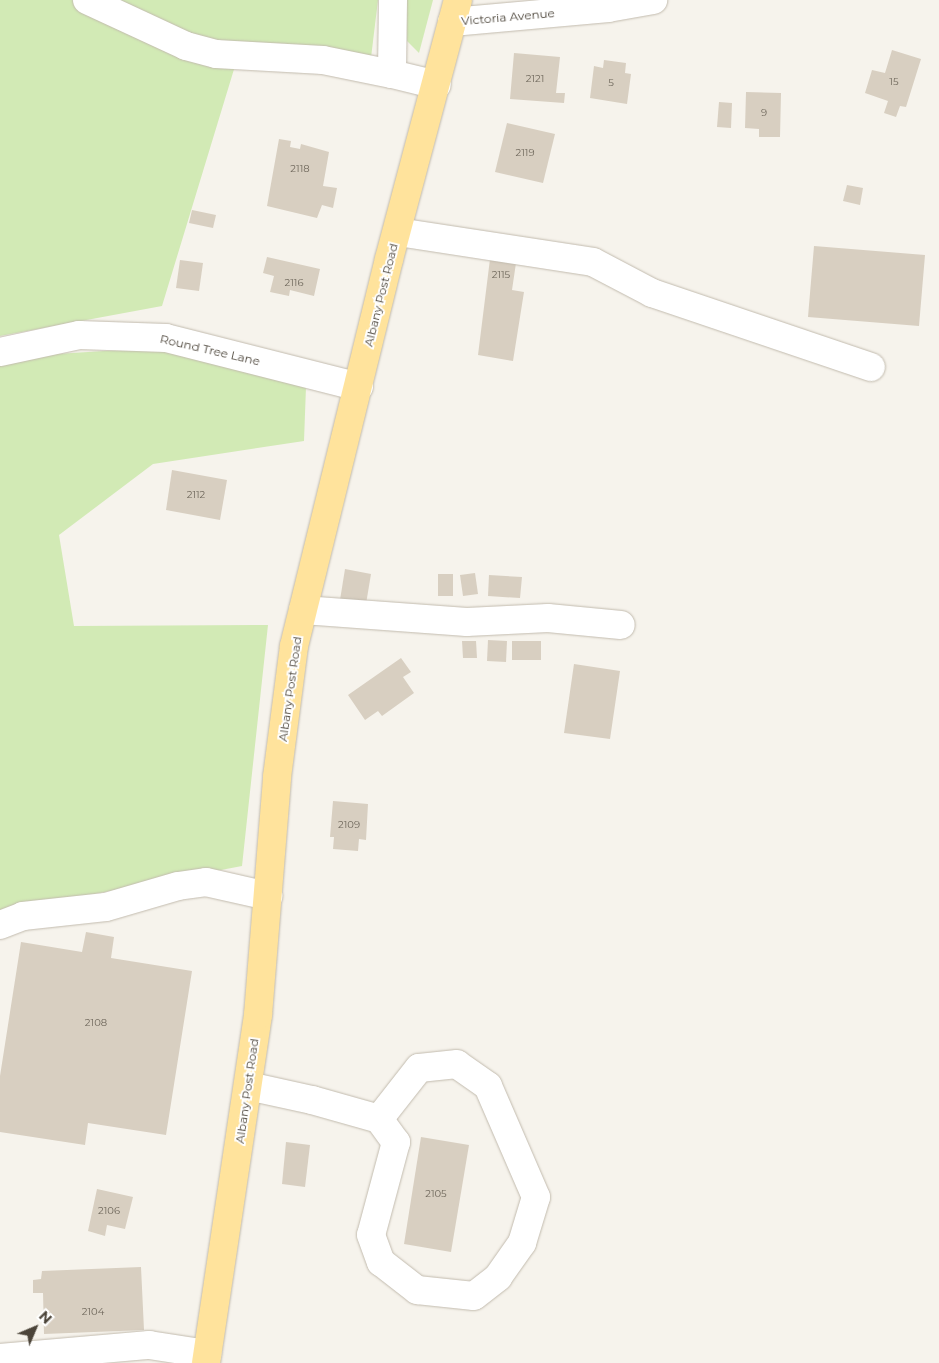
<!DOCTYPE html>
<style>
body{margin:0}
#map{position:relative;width:939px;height:1363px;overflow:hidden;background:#f6f3ec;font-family:Montserrat,sans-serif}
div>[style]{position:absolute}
.green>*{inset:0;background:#d2eab5}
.building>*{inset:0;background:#d8cfc1}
.roads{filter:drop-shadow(0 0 1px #c2bbae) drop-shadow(0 0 1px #c2bbae)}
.minor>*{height:28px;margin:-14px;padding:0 14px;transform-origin:14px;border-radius:14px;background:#fff}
.major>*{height:28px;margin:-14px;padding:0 14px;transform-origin:14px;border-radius:14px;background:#ffe39c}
span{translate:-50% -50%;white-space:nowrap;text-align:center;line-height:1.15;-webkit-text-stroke:4px #fff;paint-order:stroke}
.number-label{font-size:10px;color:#6e675b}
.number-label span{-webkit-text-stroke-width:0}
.street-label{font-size:12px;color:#4b4439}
.north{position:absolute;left:10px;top:1303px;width:50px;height:50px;-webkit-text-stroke:4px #fff;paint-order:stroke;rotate:45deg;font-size:14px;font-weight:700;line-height:20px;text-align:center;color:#4b4439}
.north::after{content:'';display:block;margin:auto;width:18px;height:22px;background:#4b4439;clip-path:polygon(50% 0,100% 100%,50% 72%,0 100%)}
</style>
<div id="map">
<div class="green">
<div style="clip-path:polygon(0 0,72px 0,201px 61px,235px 66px,162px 306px,0 336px)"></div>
<div style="clip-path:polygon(101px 0,378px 0,370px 66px,234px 49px)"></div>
<div style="clip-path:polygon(404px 0,433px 0,419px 53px,407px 41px)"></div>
<div style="clip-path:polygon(151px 348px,306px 387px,304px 441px,153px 464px,59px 535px,74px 626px,268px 625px,242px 866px,0 912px,0 363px,25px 356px)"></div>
</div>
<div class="building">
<div style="clip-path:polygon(892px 50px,921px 59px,906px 107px,900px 106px,896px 117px,884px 113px,888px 101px,865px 93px,872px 70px,885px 73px)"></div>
<div style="clip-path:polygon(514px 53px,560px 57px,556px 93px,565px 93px,564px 103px,510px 99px)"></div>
<div style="clip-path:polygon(604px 60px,626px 63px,625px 73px,631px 74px,627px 104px,590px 98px,594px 66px,603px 68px)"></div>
<div style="clip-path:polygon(746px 92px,781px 93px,780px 137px,759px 137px,759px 129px,745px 128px)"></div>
<div style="clip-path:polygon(719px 102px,732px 103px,731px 128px,717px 127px)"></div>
<div style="clip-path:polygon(507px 123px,555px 134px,543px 183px,495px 172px)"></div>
<div style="clip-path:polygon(279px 139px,291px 141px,290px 147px,300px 149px,301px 144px,329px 152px,323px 186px,337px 188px,333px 208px,322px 205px,317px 218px,267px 206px)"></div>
<div style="clip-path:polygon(847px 185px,863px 188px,860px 205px,843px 201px)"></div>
<div style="clip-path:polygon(192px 210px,216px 215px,213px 228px,189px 223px)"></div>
<div style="clip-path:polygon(814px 246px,925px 255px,919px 326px,808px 317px)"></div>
<div style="clip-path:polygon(267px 257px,320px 269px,314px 296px,290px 290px,289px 296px,270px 292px,274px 276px,263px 273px)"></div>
<div style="clip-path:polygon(490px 259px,516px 263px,512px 290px,524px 292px,513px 361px,478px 355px)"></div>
<div style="clip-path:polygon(180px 260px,203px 263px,199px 291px,176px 288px)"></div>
<div style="clip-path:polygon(172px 470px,227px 480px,220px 520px,166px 510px)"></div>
<div style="clip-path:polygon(345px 569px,371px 574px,366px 604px,340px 600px)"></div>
<div style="clip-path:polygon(475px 573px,478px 594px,463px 596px,460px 575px)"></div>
<div style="clip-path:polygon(438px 574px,453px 574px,453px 596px,438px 596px)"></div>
<div style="clip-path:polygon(489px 575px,522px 577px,520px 598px,488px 596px)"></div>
<div style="clip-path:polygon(488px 640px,507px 641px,506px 662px,487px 661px)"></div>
<div style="clip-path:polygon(462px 641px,476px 641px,477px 658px,463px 658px)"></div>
<div style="clip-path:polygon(512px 641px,541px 641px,541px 660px,512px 660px)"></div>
<div style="clip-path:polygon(401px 658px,411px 672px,403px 677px,414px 693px,382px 716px,378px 711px,365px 720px,348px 695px)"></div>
<div style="clip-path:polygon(574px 664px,620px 671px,610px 739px,564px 733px)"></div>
<div style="clip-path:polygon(333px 801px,368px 804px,366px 840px,359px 839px,358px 851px,333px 849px,334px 837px,330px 837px)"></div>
<div style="clip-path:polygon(86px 932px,114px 937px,111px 958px,192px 971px,166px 1135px,88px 1123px,85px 1145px,0 1132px,0 1076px,21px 942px,82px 952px)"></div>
<div style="clip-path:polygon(421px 1137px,469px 1145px,451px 1252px,404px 1244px)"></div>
<div style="clip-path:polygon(286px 1142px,310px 1145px,305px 1187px,282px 1184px)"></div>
<div style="clip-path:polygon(97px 1189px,133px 1197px,125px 1229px,107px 1225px,105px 1236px,88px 1231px)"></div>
<div style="clip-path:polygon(141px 1267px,144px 1330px,44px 1334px,43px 1293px,33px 1293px,33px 1280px,41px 1279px,42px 1271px)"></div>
</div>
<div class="roads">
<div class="minor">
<div style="left:87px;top:0;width:109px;rotate:24.9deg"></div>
<div style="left:186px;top:46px;width:31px;rotate:15deg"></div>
<div style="left:216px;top:54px;width:107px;rotate:3.2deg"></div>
<div style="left:323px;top:60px;width:70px;rotate:11.5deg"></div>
<div style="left:393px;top:0;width:74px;rotate:90.8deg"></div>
<div style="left:392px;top:74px;width:46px;rotate:13.7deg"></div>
<div style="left:452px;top:22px;width:157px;rotate:-5.1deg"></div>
<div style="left:608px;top:8px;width:46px;rotate:-10.1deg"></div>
<div style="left:398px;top:232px;width:197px;rotate:8.7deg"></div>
<div style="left:593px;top:262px;width:67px;rotate:27.7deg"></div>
<div style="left:652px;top:293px;width:231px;rotate:18.7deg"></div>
<div style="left:0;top:352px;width:81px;rotate:-12.1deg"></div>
<div style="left:79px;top:335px;width:87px;rotate:2deg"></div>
<div style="left:166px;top:338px;width:199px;rotate:14.2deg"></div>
<div style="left:303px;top:610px;width:164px;rotate:4.2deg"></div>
<div style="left:467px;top:622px;width:81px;rotate:-2.8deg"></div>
<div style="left:548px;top:618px;width:73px;rotate:5.5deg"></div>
<div style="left:0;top:925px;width:25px;rotate:-21deg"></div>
<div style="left:23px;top:916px;width:83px;rotate:-6.2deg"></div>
<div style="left:106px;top:907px;width:75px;rotate:-16.3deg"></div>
<div style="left:178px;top:886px;width:28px;rotate:-8deg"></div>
<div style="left:206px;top:882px;width:64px;rotate:12.7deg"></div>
<div style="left:248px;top:1086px;width:66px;rotate:12.3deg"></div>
<div style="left:312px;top:1100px;width:70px;rotate:15.8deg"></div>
<div style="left:379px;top:1119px;width:29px;rotate:54deg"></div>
<div style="left:396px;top:1142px;width:96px;rotate:105deg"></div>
<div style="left:371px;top:1235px;width:29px;rotate:70deg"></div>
<div style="left:381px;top:1262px;width:46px;rotate:37.9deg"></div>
<div style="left:417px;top:1290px;width:57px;rotate:6deg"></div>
<div style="left:474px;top:1296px;width:31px;rotate:-38deg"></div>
<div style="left:498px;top:1277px;width:42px;rotate:-54.8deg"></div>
<div style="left:522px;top:1243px;width:48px;rotate:-73.1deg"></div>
<div style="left:536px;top:1197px;width:121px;rotate:-113.4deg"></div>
<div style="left:488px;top:1086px;width:38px;rotate:-145deg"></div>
<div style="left:457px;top:1064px;width:38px;rotate:174deg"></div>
<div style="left:419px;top:1068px;width:65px;rotate:128.1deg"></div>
<div style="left:0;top:1358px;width:150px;rotate:-5deg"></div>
<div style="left:149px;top:1345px;width:59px;rotate:8.8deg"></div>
</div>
<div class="major">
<div style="left:206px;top:1363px;width:352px;rotate:-81.5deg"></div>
<div style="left:258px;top:1015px;width:239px;rotate:-85.4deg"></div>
<div style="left:277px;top:777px;width:132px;rotate:-82.6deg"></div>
<div style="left:294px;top:646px;width:398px;rotate:-76.2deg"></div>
<div style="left:389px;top:259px;width:268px;rotate:-75.1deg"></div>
</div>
</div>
<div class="number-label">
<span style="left:535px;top:79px">2121</span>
<span style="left:894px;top:82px">15</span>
<span style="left:611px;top:83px">5</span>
<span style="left:764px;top:113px">9</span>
<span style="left:525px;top:153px">2119</span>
<span style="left:300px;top:169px">2118</span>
<span style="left:501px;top:275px">2115</span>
<span style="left:294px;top:283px">2116</span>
<span style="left:196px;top:495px">2112</span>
<span style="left:349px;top:825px">2109</span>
<span style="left:96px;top:1023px">2108</span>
<span style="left:436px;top:1194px">2105</span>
<span style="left:109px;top:1211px">2106</span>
<span style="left:93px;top:1312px">2104</span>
</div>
<div class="street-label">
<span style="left:508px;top:17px;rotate:-5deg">Victoria Avenue</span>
<span style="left:381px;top:295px;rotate:-76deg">Albany Post Road</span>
<span style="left:210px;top:350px;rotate:13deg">Round Tree Lane</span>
<span style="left:290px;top:689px;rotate:-82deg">Albany Post Road</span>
<span style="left:247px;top:1091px;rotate:-82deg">Albany Post Road</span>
</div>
<div class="north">N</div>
</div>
